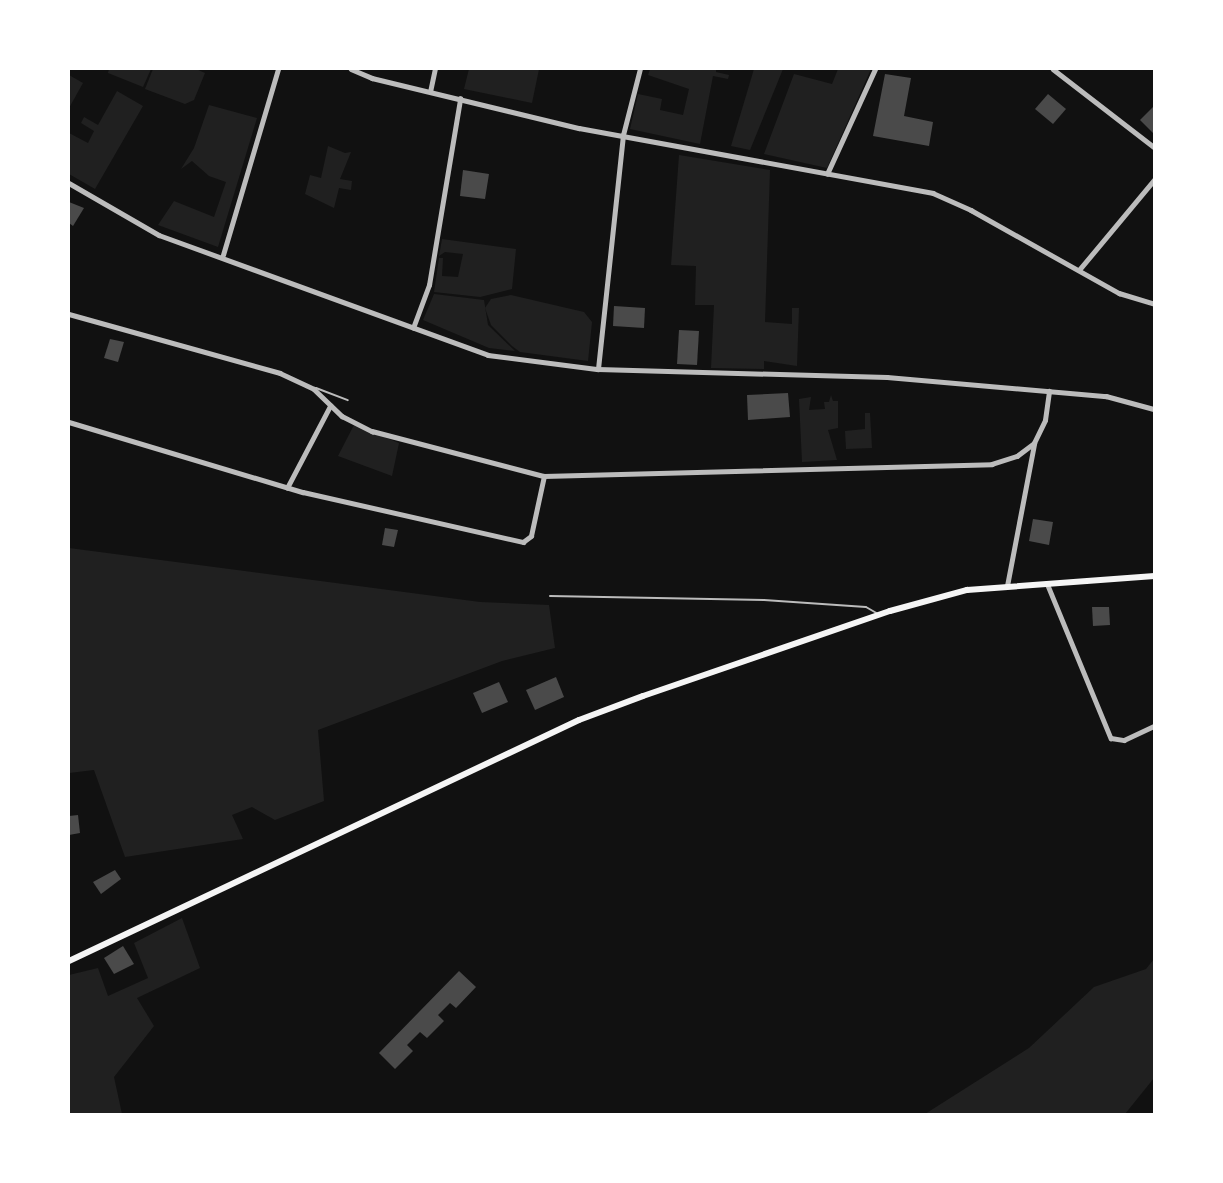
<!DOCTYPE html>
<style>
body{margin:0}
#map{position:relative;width:1223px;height:1183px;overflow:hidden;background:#111;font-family:"Nunito Sans",sans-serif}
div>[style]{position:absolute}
.green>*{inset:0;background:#202020}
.building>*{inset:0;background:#4a4a4a}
.service>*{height:2px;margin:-1px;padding:0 1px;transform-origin:1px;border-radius:1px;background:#bcbcbc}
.minor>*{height:4.5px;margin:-2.25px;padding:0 2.25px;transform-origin:2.25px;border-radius:2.25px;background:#bcbcbc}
.secondary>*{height:6px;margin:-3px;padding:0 3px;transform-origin:3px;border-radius:3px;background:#f5f5f5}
span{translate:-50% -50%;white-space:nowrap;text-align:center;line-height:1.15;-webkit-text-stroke:6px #fff;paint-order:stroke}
.frame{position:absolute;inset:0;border:70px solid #fff;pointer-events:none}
</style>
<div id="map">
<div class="green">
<div style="clip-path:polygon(109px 69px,151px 69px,143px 87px,108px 73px)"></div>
<div style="clip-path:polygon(153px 69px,196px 69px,205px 73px,194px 100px,185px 104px,145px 89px)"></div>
<div style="clip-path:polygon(469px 69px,539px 69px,532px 103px,464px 89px)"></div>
<div style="clip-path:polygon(650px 69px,716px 69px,716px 72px,729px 75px,728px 79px,713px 76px,700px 144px,630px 129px,638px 94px,662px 99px,660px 110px,683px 115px,689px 89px,648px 75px)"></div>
<div style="clip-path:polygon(754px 69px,783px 69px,750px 150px,731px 146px)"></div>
<div style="clip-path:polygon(838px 69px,871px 69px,827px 168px,764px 154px,794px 74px,832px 84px)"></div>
<div style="clip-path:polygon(69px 75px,83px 83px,69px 108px)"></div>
<div style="clip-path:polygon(117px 91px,143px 106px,95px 189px,69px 174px,69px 133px,88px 143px,94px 131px,81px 123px,84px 117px,98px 125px)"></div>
<div style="clip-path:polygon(209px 105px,257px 118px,218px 247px,158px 225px,174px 201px,214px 217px,226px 182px,209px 176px,192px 161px,181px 169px,194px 148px)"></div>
<div style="clip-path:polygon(328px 146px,345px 153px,351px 152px,340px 179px,352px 181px,351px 190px,339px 188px,334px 208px,305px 194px,310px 175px,321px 178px)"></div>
<div style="clip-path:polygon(679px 155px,770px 170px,765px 322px,792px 324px,792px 308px,799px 308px,797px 366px,764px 361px,764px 369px,711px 368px,714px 305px,695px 305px,696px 266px,671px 265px)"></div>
<div style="clip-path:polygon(442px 239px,516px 249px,512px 289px,480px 297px,434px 292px,439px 258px,443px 258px,442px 276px,458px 277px,463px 254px,445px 252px,439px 256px)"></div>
<div style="clip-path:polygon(434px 294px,484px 300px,488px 325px,515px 351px,489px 348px,423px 320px)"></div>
<div style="clip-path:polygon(511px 295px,584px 312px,592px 322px,588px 361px,520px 352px,512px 346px,491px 325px,485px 308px,491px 299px)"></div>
<div style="clip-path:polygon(831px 395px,833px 401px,838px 401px,838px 428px,828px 430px,837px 460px,802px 462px,799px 399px,811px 397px,809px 410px,825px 409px,824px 402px,829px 402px)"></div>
<div style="clip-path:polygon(865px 413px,870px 413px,872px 448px,846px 449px,845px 431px,865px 429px)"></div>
<div style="clip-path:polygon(354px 425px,399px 443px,392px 476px,338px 456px)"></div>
<div style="clip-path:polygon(69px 548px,480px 602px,549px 605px,555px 648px,502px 661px,318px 730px,324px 801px,275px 820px,252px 807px,232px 815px,243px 839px,125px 857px,94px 770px,69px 773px)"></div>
<div style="clip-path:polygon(182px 918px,200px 968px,137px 998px,154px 1026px,114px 1077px,122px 1114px,69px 1114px,69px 975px,98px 968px,108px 996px,148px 978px,134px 943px)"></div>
<div style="clip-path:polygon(1154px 959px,1154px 1078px,1125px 1114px,925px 1114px,1029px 1048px,1094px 987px,1146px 969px)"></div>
</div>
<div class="building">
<div style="clip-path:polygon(885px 74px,911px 78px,904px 116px,933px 122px,929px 146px,873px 136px)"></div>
<div style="clip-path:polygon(1048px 94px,1066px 109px,1053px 124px,1035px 109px)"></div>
<div style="clip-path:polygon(1154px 106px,1154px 134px,1140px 120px)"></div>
<div style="clip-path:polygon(463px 170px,489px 174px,485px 199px,460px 196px)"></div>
<div style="clip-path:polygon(69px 202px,84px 208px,73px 226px,69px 223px)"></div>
<div style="clip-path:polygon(614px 306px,645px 308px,644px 328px,613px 326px)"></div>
<div style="clip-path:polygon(679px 330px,699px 331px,697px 365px,677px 364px)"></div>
<div style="clip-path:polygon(110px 339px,124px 342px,118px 362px,104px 358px)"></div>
<div style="clip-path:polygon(788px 393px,790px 417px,748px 420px,747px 395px)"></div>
<div style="clip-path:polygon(1033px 519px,1053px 522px,1049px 545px,1029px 541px)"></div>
<div style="clip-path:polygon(385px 528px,398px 530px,394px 547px,382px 545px)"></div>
<div style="clip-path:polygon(1092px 607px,1109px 607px,1110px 625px,1093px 626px)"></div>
<div style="clip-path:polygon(556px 677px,564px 697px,535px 710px,526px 690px)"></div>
<div style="clip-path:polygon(499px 682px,508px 702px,482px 713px,473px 693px)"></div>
<div style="clip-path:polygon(78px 815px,80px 833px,69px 835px,69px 816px)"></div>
<div style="clip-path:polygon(115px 870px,121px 879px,101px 894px,93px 882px)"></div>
<div style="clip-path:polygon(123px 946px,134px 964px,114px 974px,104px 958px)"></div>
<div style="clip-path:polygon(459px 971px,476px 987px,456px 1008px,450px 1003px,438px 1015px,444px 1021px,427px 1038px,420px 1032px,407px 1045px,413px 1051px,395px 1069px,379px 1053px)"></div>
</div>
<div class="service">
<div style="left:316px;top:388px;width:34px;rotate:21deg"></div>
<div style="left:550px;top:596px;width:214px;rotate:1.1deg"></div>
<div style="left:764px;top:600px;width:102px;rotate:3.9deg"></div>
<div style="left:866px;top:607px;width:14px;rotate:30deg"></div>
</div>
<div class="minor">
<div style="left:351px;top:69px;width:23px;rotate:23deg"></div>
<div style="left:372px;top:78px;width:213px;rotate:13.6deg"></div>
<div style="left:579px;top:128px;width:360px;rotate:10.4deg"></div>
<div style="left:933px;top:193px;width:42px;rotate:24.1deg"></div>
<div style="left:971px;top:210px;width:170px;rotate:29.3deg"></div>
<div style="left:1119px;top:293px;width:37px;rotate:17deg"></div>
<div style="left:1053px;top:69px;width:128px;rotate:37.7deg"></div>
<div style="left:430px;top:92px;width:24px;rotate:-78deg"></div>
<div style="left:827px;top:174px;width:115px;rotate:-65.4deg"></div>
<div style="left:69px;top:183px;width:104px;rotate:30deg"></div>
<div style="left:159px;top:235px;width:350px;rotate:20deg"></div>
<div style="left:488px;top:355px;width:111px;rotate:7.3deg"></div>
<div style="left:598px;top:369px;width:289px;rotate:1.6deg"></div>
<div style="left:887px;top:377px;width:220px;rotate:5deg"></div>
<div style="left:1106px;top:396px;width:50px;rotate:15.2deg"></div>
<div style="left:223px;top:255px;width:194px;rotate:-73.5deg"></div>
<div style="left:1079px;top:270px;width:117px;rotate:-50.2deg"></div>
<div style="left:69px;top:314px;width:219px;rotate:15.6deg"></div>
<div style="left:280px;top:373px;width:38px;rotate:25deg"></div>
<div style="left:314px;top:389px;width:39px;rotate:44deg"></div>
<div style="left:342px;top:416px;width:34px;rotate:27deg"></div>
<div style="left:372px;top:431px;width:178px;rotate:14.7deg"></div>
<div style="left:544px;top:476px;width:448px;rotate:-1.5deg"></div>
<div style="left:992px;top:464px;width:26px;rotate:-18deg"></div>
<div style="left:1017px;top:456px;width:21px;rotate:-37deg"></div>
<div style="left:1034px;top:443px;width:25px;rotate:-64deg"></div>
<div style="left:1045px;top:420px;width:29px;rotate:-82deg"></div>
<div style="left:413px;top:328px;width:46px;rotate:-69.6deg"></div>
<div style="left:429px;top:285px;width:189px;rotate:-80.5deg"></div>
<div style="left:598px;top:369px;width:235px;rotate:-83.9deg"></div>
<div style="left:623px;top:135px;width:68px;rotate:-75.6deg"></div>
<div style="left:69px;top:422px;width:244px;rotate:16.7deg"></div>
<div style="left:303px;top:492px;width:226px;rotate:12.8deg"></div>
<div style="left:523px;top:542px;width:10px;rotate:-37deg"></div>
<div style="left:531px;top:536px;width:61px;rotate:-77.8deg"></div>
<div style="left:287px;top:488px;width:93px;rotate:-62.3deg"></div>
<div style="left:1047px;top:583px;width:168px;rotate:67.6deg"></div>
<div style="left:1111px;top:738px;width:13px;rotate:9deg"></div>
<div style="left:1124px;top:740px;width:33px;rotate:-25deg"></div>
<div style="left:1007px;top:586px;width:145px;rotate:-79.2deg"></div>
</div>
<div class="secondary">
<div style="left:69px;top:961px;width:564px;rotate:-25.29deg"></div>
<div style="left:579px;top:720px;width:68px;rotate:-20.6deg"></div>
<div style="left:643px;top:696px;width:261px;rotate:-19deg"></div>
<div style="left:890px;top:611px;width:80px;rotate:-15.3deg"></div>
<div style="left:967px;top:590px;width:188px;rotate:-4.3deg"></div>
</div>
<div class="frame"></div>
</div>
